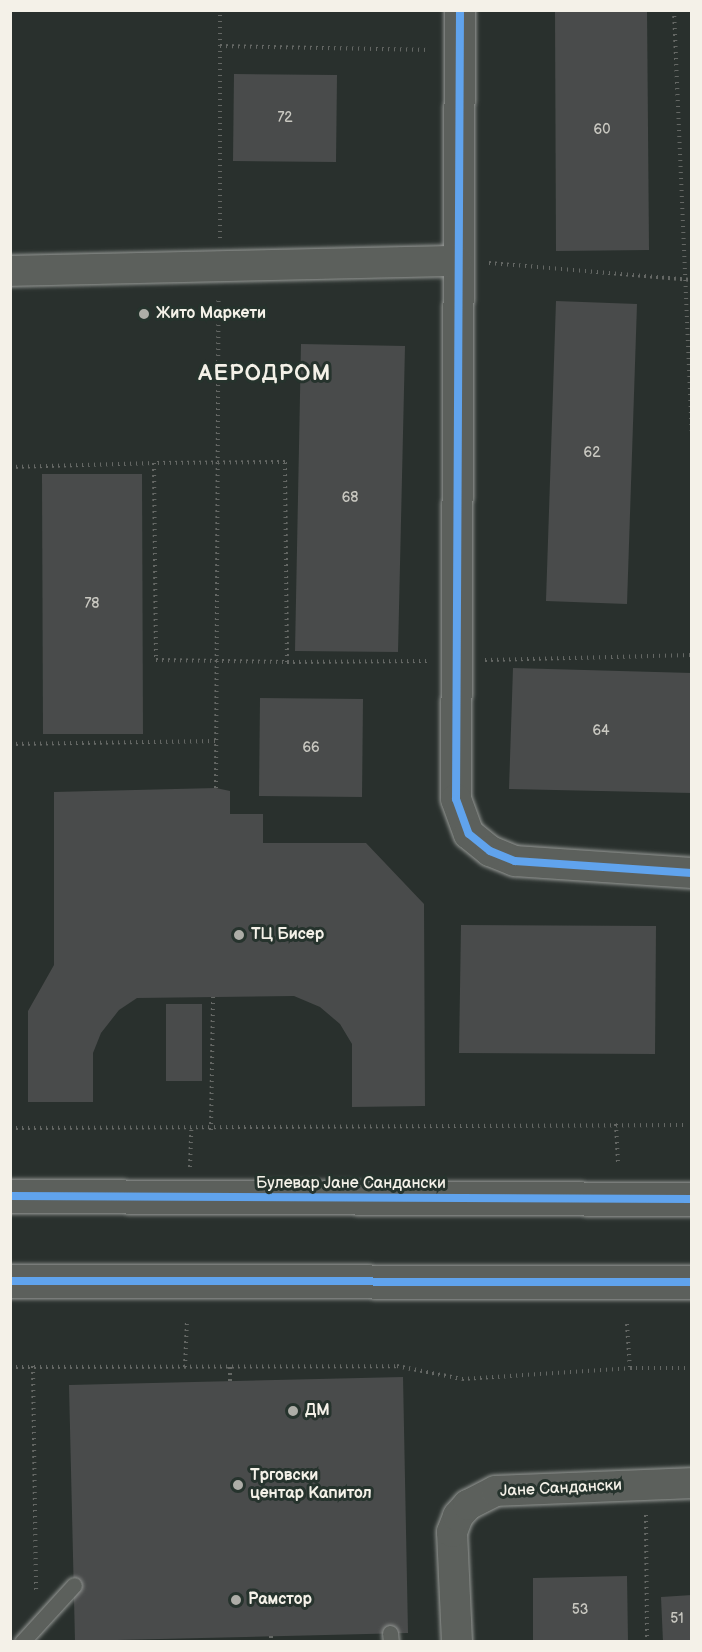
<!DOCTYPE html>
<meta charset="utf-8">
<style>
body{margin:0}
#map{position:relative;width:702px;height:1652px;overflow:hidden;background:#29302d;font-family:"Balsamiq Sans",sans-serif}
div>[style]{position:absolute}
.building>*{inset:0;background:#494b4b}
.path>*{height:4px;margin-top:-2px;transform-origin:0;background:repeating-linear-gradient(90deg,#646764 0 1.5px,transparent 0 6px)}
.roads{filter:drop-shadow(0 0 2px #969996) drop-shadow(0 0 2px #969996)}
.lane>*{height:15px;margin:-7.5px;padding:0 7.5px;transform-origin:7.5px;border-radius:7.5px;background:#5c605c}
.street>*{height:30px;margin:-15px;padding:0 15px;transform-origin:15px;border-radius:15px;background:#5c605c}
.secondary>*{height:33px;margin:-16.5px;padding:0 16.5px;transform-origin:16.5px;border-radius:16.5px;background:#5c605c}
.cycleway>*{height:8px;margin:-4px;padding:0 4px;transform-origin:4px;border-radius:4px;background:#60a3ed}
.dots>*{width:16px;height:16px;translate:-50% -50%;box-sizing:border-box;border:3px solid #26332d;border-radius:50%}
span{translate:-50% -50%;white-space:nowrap;text-align:center;line-height:1.15;-webkit-text-stroke:6px #26332d;paint-order:stroke}
.number-label{font-size:14px;color:#c9c8c1}
.number-label span{-webkit-text-stroke-width:0}
.poi-label{font-size:16px;color:#f4f1e8;font-weight:700}
.left{translate:0 -50%;text-align:left}
.street-label{font-size:16px;color:#f4f1e8}
.district-label{font-size:22px;color:#f4f1e8;font-weight:700;letter-spacing:1.5px}
.frame{position:absolute;inset:0;border:12px solid #f4f1e8;pointer-events:none}
</style>
<div id="map">
<div class="building">
<div style="clip-path:polygon(555px 10px,647px 10px,649px 250px,556px 251px)"></div>
<div style="clip-path:polygon(234px 74px,337px 75px,336px 162px,233px 161px)"></div>
<div style="clip-path:polygon(556px 301px,637px 304px,627px 604px,546px 601px)"></div>
<div style="clip-path:polygon(301px 344px,405px 346px,398px 652px,295px 651px)"></div>
<div style="clip-path:polygon(42px 474px,142px 474px,143px 734px,43px 734px)"></div>
<div style="clip-path:polygon(513px 668px,692px 673px,692px 793px,509px 789px)"></div>
<div style="clip-path:polygon(260px 698px,363px 699px,362px 797px,259px 796px)"></div>
<div style="clip-path:polygon(216px 788px,230px 791px,230px 814px,263px 814px,263px 843px,366px 843px,424px 904px,425px 1106px,352px 1107px,352px 1044px,340px 1024px,320px 1007px,294px 996px,137px 998px,119px 1010px,101px 1033px,93px 1053px,93px 1102px,28px 1102px,28px 1011px,54px 965px,54px 792px)"></div>
<div style="clip-path:polygon(461px 925px,656px 926px,655px 1054px,459px 1053px)"></div>
<div style="clip-path:polygon(166px 1004px,202px 1004px,202px 1081px,166px 1081px)"></div>
<div style="clip-path:polygon(403px 1377px,408px 1633px,75px 1641px,69px 1385px)"></div>
<div style="clip-path:polygon(627px 1576px,628px 1642px,533px 1642px,533px 1578px)"></div>
<div style="clip-path:polygon(692px 1595px,692px 1642px,663px 1642px,661px 1597px)"></div>
</div>
<div class="path">
<div style="left:674px;top:10px;width:426px;rotate:87.6deg"></div>
<div style="left:220px;top:46px;width:210px;rotate:1.1deg"></div>
<div style="left:220px;top:238px;width:228px;rotate:-90deg"></div>
<div style="left:489px;top:263px;width:204px;rotate:4.8deg"></div>
<div style="left:10px;top:467px;width:144px;rotate:-1.6deg"></div>
<div style="left:485px;top:660px;width:207px;rotate:-1.4deg"></div>
<div style="left:287px;top:662px;width:200px;rotate:-90.6deg"></div>
<div style="left:285px;top:462px;width:131px;rotate:179.6deg"></div>
<div style="left:154px;top:463px;width:197px;rotate:89.4deg"></div>
<div style="left:156px;top:660px;width:131px;rotate:0.9deg"></div>
<div style="left:287px;top:662px;width:140px;rotate:-0.4deg"></div>
<div style="left:10px;top:744px;width:206px;rotate:-0.8deg"></div>
<div style="left:216px;top:788px;width:492px;rotate:-89.7deg"></div>
<div style="left:616px;top:1124px;width:38px;rotate:87deg"></div>
<div style="left:10px;top:1128px;width:673px;rotate:-0.26deg"></div>
<div style="left:211px;top:1130px;width:133px;rotate:-89.1deg"></div>
<div style="left:190px;top:1167px;width:37px;rotate:-88deg"></div>
<div style="left:627px;top:1324px;width:44px;rotate:86.1deg"></div>
<div style="left:33px;top:1366px;width:228px;rotate:89.2deg"></div>
<div style="left:10px;top:1367px;width:387px;rotate:-0.1deg"></div>
<div style="left:397px;top:1366px;width:66px;rotate:11.3deg"></div>
<div style="left:462px;top:1379px;width:168px;rotate:-3.7deg"></div>
<div style="left:630px;top:1368px;width:55px"></div>
<div style="left:185px;top:1367px;width:46px;rotate:-87.5deg"></div>
<div style="left:230px;top:1367px;width:14px;rotate:90deg"></div>
<div style="left:646px;top:1515px;width:127px;rotate:89.5deg"></div>
<div style="left:271px;top:1636px;width:6px;rotate:90deg"></div>
</div>
<div class="roads">
<div class="lane">
<div style="left:390px;top:1633px;width:9px;rotate:84deg"></div>
<div style="left:22px;top:1642px;width:77px;rotate:-47.6deg"></div>
</div>
<div class="street">
<div style="left:460px;top:10px;width:789px;rotate:90.29deg"></div>
<div style="left:456px;top:799px;width:37px;rotate:70deg"></div>
<div style="left:469px;top:834px;width:27px;rotate:39deg"></div>
<div style="left:490px;top:851px;width:27px;rotate:22deg"></div>
<div style="left:515px;top:861px;width:177px;rotate:3.9deg"></div>
<div style="left:10px;top:271px;width:447px;rotate:-1.3deg"></div>
<div style="left:457px;top:1642px;width:110px;rotate:-92.6deg"></div>
<div style="left:452px;top:1532px;width:17px;rotate:-69deg"></div>
<div style="left:458px;top:1516px;width:15px;rotate:-48deg"></div>
<div style="left:468px;top:1505px;width:31px;rotate:-27deg"></div>
<div style="left:496px;top:1491px;width:196px;rotate:-2.3deg"></div>
</div>
<div class="secondary">
<div style="left:10px;top:1196px;width:682px;rotate:0.25deg"></div>
<div style="left:10px;top:1281px;width:682px;rotate:0.08deg"></div>
</div>
</div>
<div class="cycleway">
<div style="left:460px;top:10px;width:789px;rotate:90.29deg"></div>
<div style="left:456px;top:799px;width:37px;rotate:70deg"></div>
<div style="left:469px;top:834px;width:27px;rotate:39deg"></div>
<div style="left:490px;top:851px;width:27px;rotate:22deg"></div>
<div style="left:515px;top:861px;width:177px;rotate:3.9deg"></div>
<div style="left:10px;top:1196px;width:682px;rotate:0.25deg"></div>
<div style="left:10px;top:1281px;width:682px;rotate:0.08deg"></div>
</div>
<div class="dots">
<div style="left:144px;top:314px;background:#adada7"></div>
<div style="left:239px;top:935px;background:#adada7"></div>
<div style="left:293px;top:1411px;background:#adada7"></div>
<div style="left:238px;top:1485px;background:#adada7"></div>
<div style="left:236px;top:1600px;background:#adada7"></div>
</div>
<div class="number-label">
<span style="left:285px;top:118px">72</span>
<span style="left:602px;top:130px">60</span>
<span style="left:592px;top:453px">62</span>
<span style="left:350px;top:498px">68</span>
<span style="left:92px;top:604px">78</span>
<span style="left:601px;top:731px">64</span>
<span style="left:311px;top:748px">66</span>
<span style="left:580px;top:1610px">53</span>
<span style="left:677px;top:1619px">51</span>
</div>
<div class="poi-label">
<span class="left" style="left:156px;top:314px">Жито Маркети</span>
<span class="left" style="left:251px;top:935px">ТЦ Бисер</span>
<span class="left" style="left:305px;top:1411px">ДМ</span>
<span class="left" style="left:250px;top:1485px">Трговски<br>центар Капитол</span>
<span class="left" style="left:248px;top:1600px">Рамстор</span>
</div>
<div class="street-label">
<span style="left:351px;top:1184px">Булевар Јане Сандански</span>
<span style="left:561px;top:1489px;rotate:-3deg">Јане Сандански</span>
</div>
<div class="district-label">
<span style="left:265px;top:374px">АЕРОДРОМ</span>
</div>
<div class="frame"></div>
</div>
